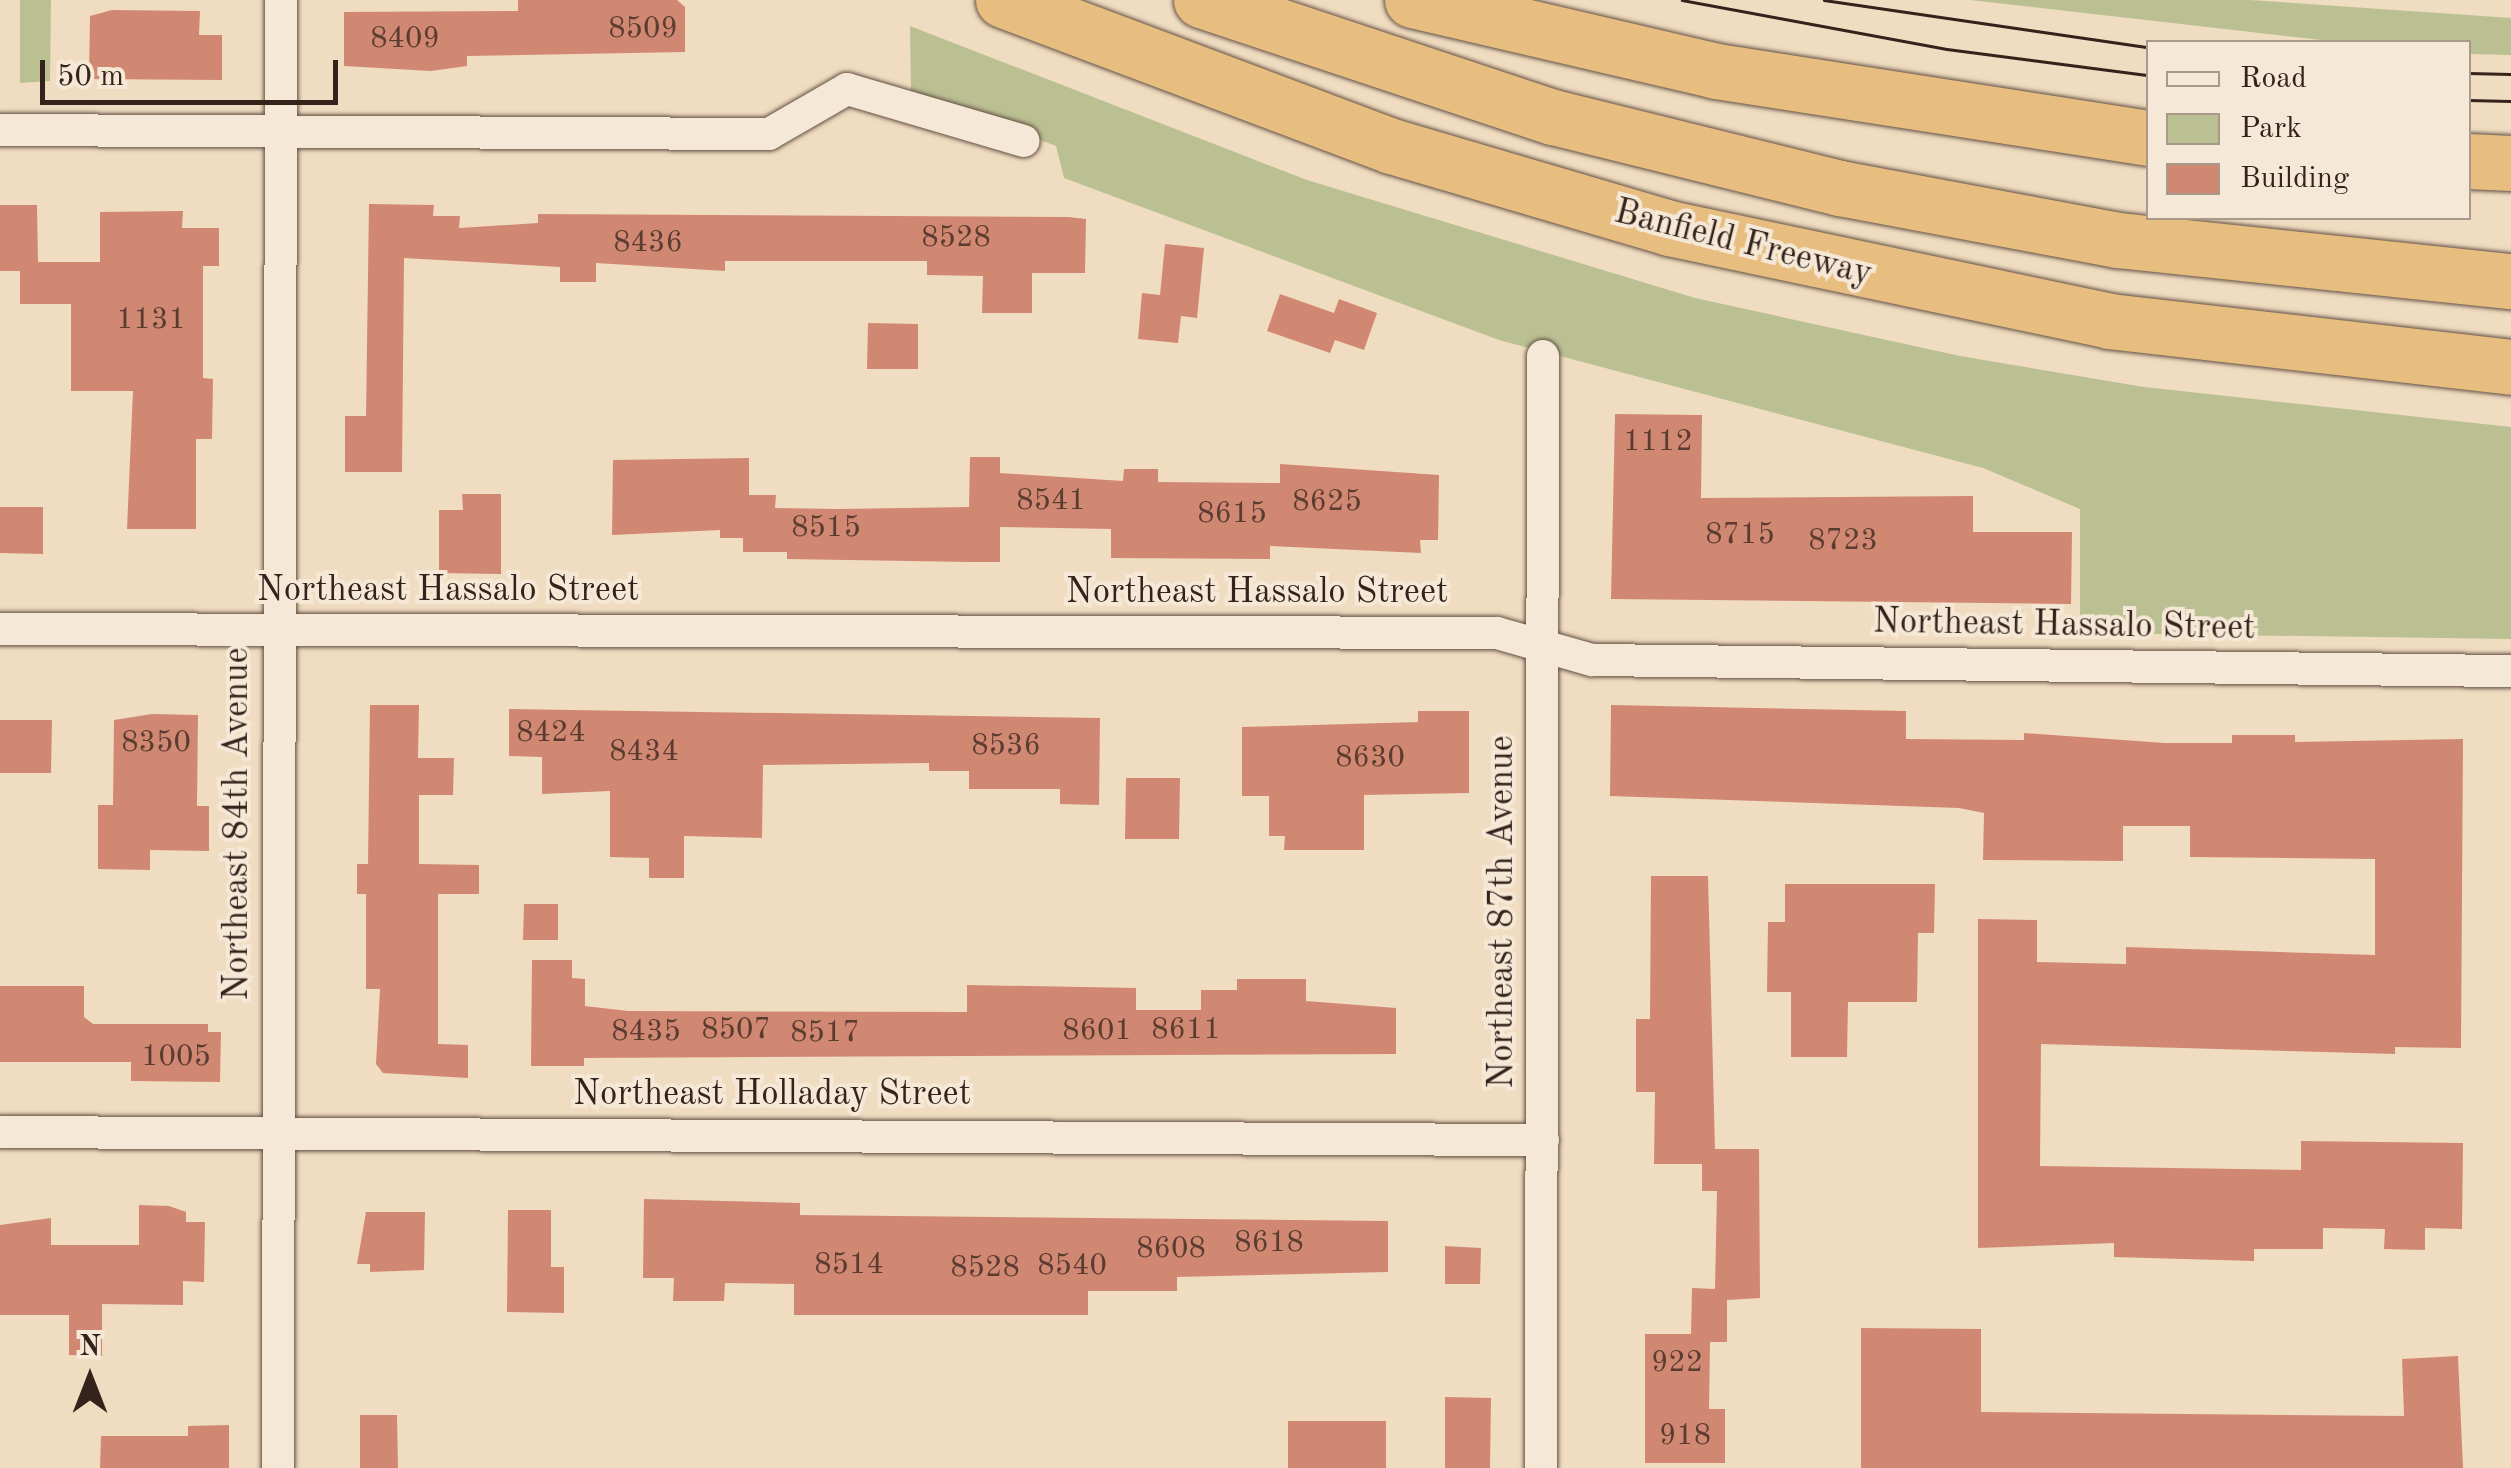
<!DOCTYPE html>
<style>
body{margin:0}
#map{position:relative;width:2511px;height:1468px;overflow:hidden;background:#f0dcc0;font-family:"Old Standard TT",serif}
div>[style]{position:absolute}
.green>*{inset:0;background:#bac092}
.building>*{inset:0;background:#d18873}
.roads{filter:drop-shadow(0 0 2px #635044) drop-shadow(0 0 2px #635044)}
.street>*{height:32px;margin:-16px;padding:0 16px;transform-origin:16px;border-radius:16px;background:#f5e8d6}
.highway>*{height:55px;margin:-27.5px;padding:0 27.5px;transform-origin:27.5px;border-radius:27.5px;background:#e8be80}
.tram>*{height:2.5px;margin:-1.25px;padding:0 1.25px;transform-origin:1.25px;border-radius:1.25px;background:#34221b}
span{translate:-50% -50%;white-space:nowrap;text-align:center;line-height:1.15;-webkit-text-stroke:8px #f5e8d6;paint-order:stroke}
.number-label{font-size:30px;color:#5b3c31}
.number-label span{-webkit-text-stroke-width:0}
.street-label{font-size:35px;color:#34221b}
.legend{position:absolute;left:2146px;top:40px;width:325px;height:180px;box-sizing:border-box;background:#f5e8d6;border:2px solid #a8998b;margin:0;padding:12px 18px;list-style:none;font-size:30px;color:#34221b}
.legend li{display:flex;align-items:center;gap:20px;height:50px}
.legend b{width:50px;border:2px solid #a8998b}
.north{position:absolute;left:40px;top:1328px;width:100px;height:100px;-webkit-text-stroke:8px #f5e8d6;paint-order:stroke;rotate:0deg;font-size:28px;font-weight:700;line-height:40px;text-align:center;color:#34221b}
.north::after{content:'';display:block;margin:auto;width:35px;height:45px;background:#34221b;clip-path:polygon(50% 0,100% 100%,50% 72%,0 100%)}
.scale{position:absolute;left:40px;top:60px;width:298px;height:45px;box-sizing:border-box;border:5px solid #34221b;border-top:0;padding-left:12px;font-size:30px;line-height:35px;white-space:nowrap;color:#34221b;-webkit-text-stroke:8px #f5e8d6;paint-order:stroke}
</style>
<div id="map">
<div class="green">
<div style="clip-path:polygon(20px 0,51px 0,50px 81px,20px 83px)"></div>
<div style="clip-path:polygon(1970px 0,2250px 0,2511px 18px,2511px 55px,2469px 54px,2468px 42px,2338px 42px)"></div>
<div style="clip-path:polygon(910px 26px,1307px 180px,1695px 298px,1960px 356px,2144px 387px,2511px 427px,2511px 639px,2080px 633px,2080px 509px,1983px 468px,1499px 340px,1064px 178px,1056px 146px,911px 91px)"></div>
</div>
<div class="building">
<div style="clip-path:polygon(518px 0,677px 0,685px 7px,685px 52px,467px 56px,467px 66px,431px 71px,344px 66px,344px 12px,518px 11px)"></div>
<div style="clip-path:polygon(112px 10px,200px 11px,199px 35px,222px 35px,222px 80px,89px 79px,90px 16px)"></div>
<div style="clip-path:polygon(369px 204px,434px 205px,433px 216px,460px 216px,459px 228px,538px 223px,538px 214px,1068px 217px,1086px 219px,1085px 273px,1032px 273px,1032px 313px,982px 313px,983px 276px,927px 275px,927px 261px,725px 261px,725px 271px,596px 263px,596px 282px,560px 282px,560px 267px,404px 258px,402px 472px,345px 472px,345px 416px,366px 416px)"></div>
<div style="clip-path:polygon(0 205px,37px 205px,38px 262px,100px 262px,100px 212px,183px 211px,182px 228px,219px 228px,219px 266px,203px 266px,203px 378px,213px 379px,212px 439px,196px 439px,196px 529px,127px 529px,133px 391px,71px 391px,71px 304px,20px 304px,20px 271px,0 271px)"></div>
<div style="clip-path:polygon(1165px 244px,1204px 248px,1197px 318px,1181px 316px,1178px 343px,1138px 339px,1142px 293px,1160px 295px)"></div>
<div style="clip-path:polygon(1280px 294px,1334px 313px,1339px 299px,1377px 313px,1364px 350px,1335px 340px,1330px 353px,1267px 331px)"></div>
<div style="clip-path:polygon(868px 323px,918px 324px,918px 369px,867px 369px)"></div>
<div style="clip-path:polygon(1615px 414px,1702px 415px,1701px 498px,1973px 496px,1973px 532px,2072px 532px,2071px 604px,1611px 599px)"></div>
<div style="clip-path:polygon(970px 457px,1000px 457px,1000px 473px,1123px 481px,1124px 469px,1158px 469px,1158px 482px,1280px 483px,1280px 464px,1439px 475px,1438px 540px,1420px 540px,1421px 553px,1270px 546px,1270px 559px,1111px 558px,1111px 529px,1000px 527px,1000px 562px,969px 562px,787px 559px,787px 552px,743px 552px,743px 538px,720px 538px,720px 530px,612px 535px,613px 460px,749px 458px,749px 495px,776px 495px,775px 508px,839px 509px,969px 507px)"></div>
<div style="clip-path:polygon(462px 494px,501px 494px,501px 574px,439px 573px,439px 510px,463px 510px)"></div>
<div style="clip-path:polygon(0 507px,43px 507px,43px 554px,0 553px)"></div>
<div style="clip-path:polygon(370px 705px,419px 705px,418px 758px,454px 758px,453px 795px,419px 795px,419px 864px,479px 865px,479px 894px,438px 894px,438px 1044px,468px 1045px,468px 1078px,383px 1073px,376px 1064px,380px 989px,366px 989px,366px 894px,357px 894px,357px 864px,368px 864px)"></div>
<div style="clip-path:polygon(1611px 705px,1906px 711px,1906px 739px,2024px 740px,2024px 733px,2165px 743px,2232px 743px,2232px 735px,2295px 735px,2295px 742px,2463px 739px,2461px 1048px,2395px 1047px,2395px 1054px,2041px 1044px,2040px 1166px,2301px 1170px,2301px 1141px,2463px 1143px,2462px 1229px,2425px 1228px,2425px 1250px,2384px 1249px,2385px 1229px,2323px 1228px,2323px 1249px,2254px 1249px,2254px 1261px,2114px 1257px,2114px 1243px,1978px 1248px,1978px 919px,2037px 920px,2037px 962px,2126px 964px,2126px 947px,2375px 955px,2375px 859px,2190px 857px,2190px 826px,2123px 826px,2123px 861px,1983px 860px,1984px 813px,1959px 808px,1610px 796px)"></div>
<div style="clip-path:polygon(509px 709px,1100px 718px,1099px 805px,1060px 804px,1060px 789px,969px 789px,969px 771px,929px 771px,929px 763px,763px 765px,762px 838px,684px 836px,684px 878px,649px 878px,649px 858px,610px 857px,610px 791px,542px 794px,542px 757px,509px 756px)"></div>
<div style="clip-path:polygon(1418px 711px,1469px 711px,1469px 793px,1364px 795px,1364px 850px,1284px 850px,1285px 836px,1269px 836px,1269px 796px,1242px 796px,1242px 727px,1418px 722px)"></div>
<div style="clip-path:polygon(152px 714px,198px 715px,197px 806px,209px 806px,209px 851px,150px 850px,150px 870px,98px 869px,98px 805px,113px 805px,114px 720px)"></div>
<div style="clip-path:polygon(0 720px,52px 720px,51px 773px,0 773px)"></div>
<div style="clip-path:polygon(1126px 778px,1180px 778px,1179px 839px,1125px 839px)"></div>
<div style="clip-path:polygon(1651px 876px,1708px 876px,1715px 1149px,1759px 1149px,1760px 1298px,1727px 1300px,1727px 1342px,1710px 1342px,1709px 1409px,1725px 1409px,1725px 1463px,1645px 1463px,1645px 1334px,1691px 1334px,1692px 1288px,1715px 1289px,1717px 1191px,1702px 1191px,1702px 1164px,1654px 1164px,1655px 1092px,1636px 1092px,1636px 1019px,1650px 1019px)"></div>
<div style="clip-path:polygon(1785px 884px,1935px 884px,1934px 933px,1918px 933px,1917px 1002px,1848px 1002px,1847px 1057px,1791px 1057px,1791px 992px,1767px 992px,1768px 922px,1785px 922px)"></div>
<div style="clip-path:polygon(524px 904px,558px 904px,558px 940px,523px 940px)"></div>
<div style="clip-path:polygon(532px 960px,572px 960px,572px 978px,585px 979px,585px 1006px,628px 1011px,967px 1012px,967px 985px,1136px 988px,1136px 1010px,1201px 1010px,1201px 990px,1237px 990px,1237px 979px,1306px 979px,1306px 1001px,1396px 1008px,1396px 1054px,584px 1058px,584px 1066px,531px 1066px)"></div>
<div style="clip-path:polygon(0 986px,84px 986px,84px 1017px,93px 1024px,208px 1024px,208px 1032px,221px 1032px,220px 1082px,131px 1081px,131px 1062px,0 1062px)"></div>
<div style="clip-path:polygon(644px 1199px,800px 1203px,800px 1215px,1388px 1221px,1388px 1272px,1177px 1277px,1177px 1291px,1088px 1291px,1088px 1315px,794px 1315px,794px 1284px,725px 1283px,724px 1301px,673px 1301px,674px 1278px,643px 1278px)"></div>
<div style="clip-path:polygon(139px 1205px,169px 1206px,186px 1212px,186px 1222px,205px 1222px,204px 1282px,183px 1281px,183px 1305px,102px 1304px,102px 1356px,69px 1355px,69px 1315px,0 1315px,0 1225px,51px 1218px,51px 1245px,139px 1245px)"></div>
<div style="clip-path:polygon(508px 1210px,551px 1210px,551px 1267px,564px 1267px,564px 1313px,507px 1312px)"></div>
<div style="clip-path:polygon(366px 1212px,425px 1212px,424px 1270px,370px 1272px,370px 1264px,357px 1264px)"></div>
<div style="clip-path:polygon(1445px 1246px,1481px 1248px,1480px 1284px,1445px 1284px)"></div>
<div style="clip-path:polygon(1861px 1328px,1981px 1329px,1981px 1412px,2404px 1416px,2402px 1359px,2458px 1356px,2463px 1468px,1861px 1468px)"></div>
<div style="clip-path:polygon(1445px 1397px,1491px 1398px,1490px 1468px,1445px 1468px)"></div>
<div style="clip-path:polygon(360px 1415px,397px 1415px,398px 1468px,360px 1468px)"></div>
<div style="clip-path:polygon(1288px 1421px,1386px 1421px,1386px 1468px,1288px 1468px)"></div>
<div style="clip-path:polygon(229px 1425px,229px 1468px,100px 1468px,101px 1436px,188px 1436px,188px 1426px)"></div>
</div>
<div class="roads">
<div class="street">
<div style="left:0;top:130px;width:769px;rotate:0.3deg"></div>
<div style="left:769px;top:134px;width:90px;rotate:-30deg"></div>
<div style="left:847px;top:89px;width:184px;rotate:16.4deg"></div>
<div style="left:0;top:629px;width:1497px;rotate:0.15deg"></div>
<div style="left:1497px;top:633px;width:99px;rotate:15.9deg"></div>
<div style="left:1592px;top:660px;width:919px;rotate:0.69deg"></div>
<div style="left:0;top:1132px;width:1543px;rotate:0.3deg"></div>
<div style="left:278px;top:1468px;width:1468px;rotate:-89.88deg"></div>
<div style="left:1541px;top:1468px;width:1112px;rotate:-89.9deg"></div>
</div>
<div class="highway">
<div style="left:1003px;top:0;width:415px;rotate:20.6deg"></div>
<div style="left:1391px;top:146px;width:290px;rotate:16.4deg"></div>
<div style="left:1669px;top:228px;width:450px;rotate:11.9deg"></div>
<div style="left:2109px;top:321px;width:405px;rotate:6.5deg"></div>
<div style="left:1201px;top:0;width:371px;rotate:18.4deg"></div>
<div style="left:1553px;top:117px;width:296px;rotate:13.9deg"></div>
<div style="left:1840px;top:188px;width:283px;rotate:10.6deg"></div>
<div style="left:2118px;top:240px;width:395px;rotate:6deg"></div>
<div style="left:1412px;top:0;width:312px;rotate:13.1deg"></div>
<div style="left:1716px;top:71px;width:437px;rotate:8.8deg"></div>
<div style="left:2468px;top:161px;width:43px;rotate:2.7deg"></div>
</div>
</div>
<div class="tram">
<div style="left:1682px;top:0;width:269px;rotate:10.5deg"></div>
<div style="left:1947px;top:49px;width:203px;rotate:7.4deg"></div>
<div style="left:1824px;top:0;width:327px;rotate:8.3deg"></div>
<div style="left:2468px;top:73px;width:43px;rotate:1.3deg"></div>
<div style="left:2468px;top:100px;width:43px;rotate:1.3deg"></div>
</div>
<div class="number-label">
<span style="left:643px;top:29px">8509</span>
<span style="left:405px;top:39px">8409</span>
<span style="left:956px;top:238px">8528</span>
<span style="left:648px;top:243px">8436</span>
<span style="left:151px;top:320px">1131</span>
<span style="left:1658px;top:442px">1112</span>
<span style="left:1051px;top:501px">8541</span>
<span style="left:1327px;top:502px">8625</span>
<span style="left:1232px;top:514px">8615</span>
<span style="left:826px;top:528px">8515</span>
<span style="left:1740px;top:535px">8715</span>
<span style="left:1843px;top:541px">8723</span>
<span style="left:551px;top:733px">8424</span>
<span style="left:156px;top:743px">8350</span>
<span style="left:1006px;top:746px">8536</span>
<span style="left:644px;top:752px">8434</span>
<span style="left:1370px;top:758px">8630</span>
<span style="left:736px;top:1030px">8507</span>
<span style="left:1186px;top:1030px">8611</span>
<span style="left:1097px;top:1031px">8601</span>
<span style="left:646px;top:1032px">8435</span>
<span style="left:825px;top:1033px">8517</span>
<span style="left:176px;top:1057px">1005</span>
<span style="left:1269px;top:1243px">8618</span>
<span style="left:1171px;top:1249px">8608</span>
<span style="left:849px;top:1265px">8514</span>
<span style="left:1072px;top:1266px">8540</span>
<span style="left:985px;top:1268px">8528</span>
<span style="left:1677px;top:1363px">922</span>
<span style="left:1685px;top:1436px">918</span>
</div>
<div class="street-label">
<span style="left:1743px;top:244px;rotate:14deg">Banfield Freeway</span>
<span style="left:448px;top:591px">Northeast Hassalo Street</span>
<span style="left:1257px;top:593px">Northeast Hassalo Street</span>
<span style="left:2064px;top:626px;rotate:1deg">Northeast Hassalo Street</span>
<span style="left:238px;top:824px;rotate:-90deg">Northeast 84th Avenue</span>
<span style="left:1503px;top:912px;rotate:-90deg">Northeast 87th Avenue</span>
<span style="left:772px;top:1095px">Northeast Holladay Street</span>
</div>
<ul class="legend">
<li><b style="height:12px;background:#f5e8d6"></b>Road</li>
<li><b style="height:28px;background:#bac092"></b>Park</li>
<li><b style="height:28px;background:#d18873"></b>Building</li>
</ul>
<div class="north">N</div>
<div class="scale">50 m</div>
</div>
